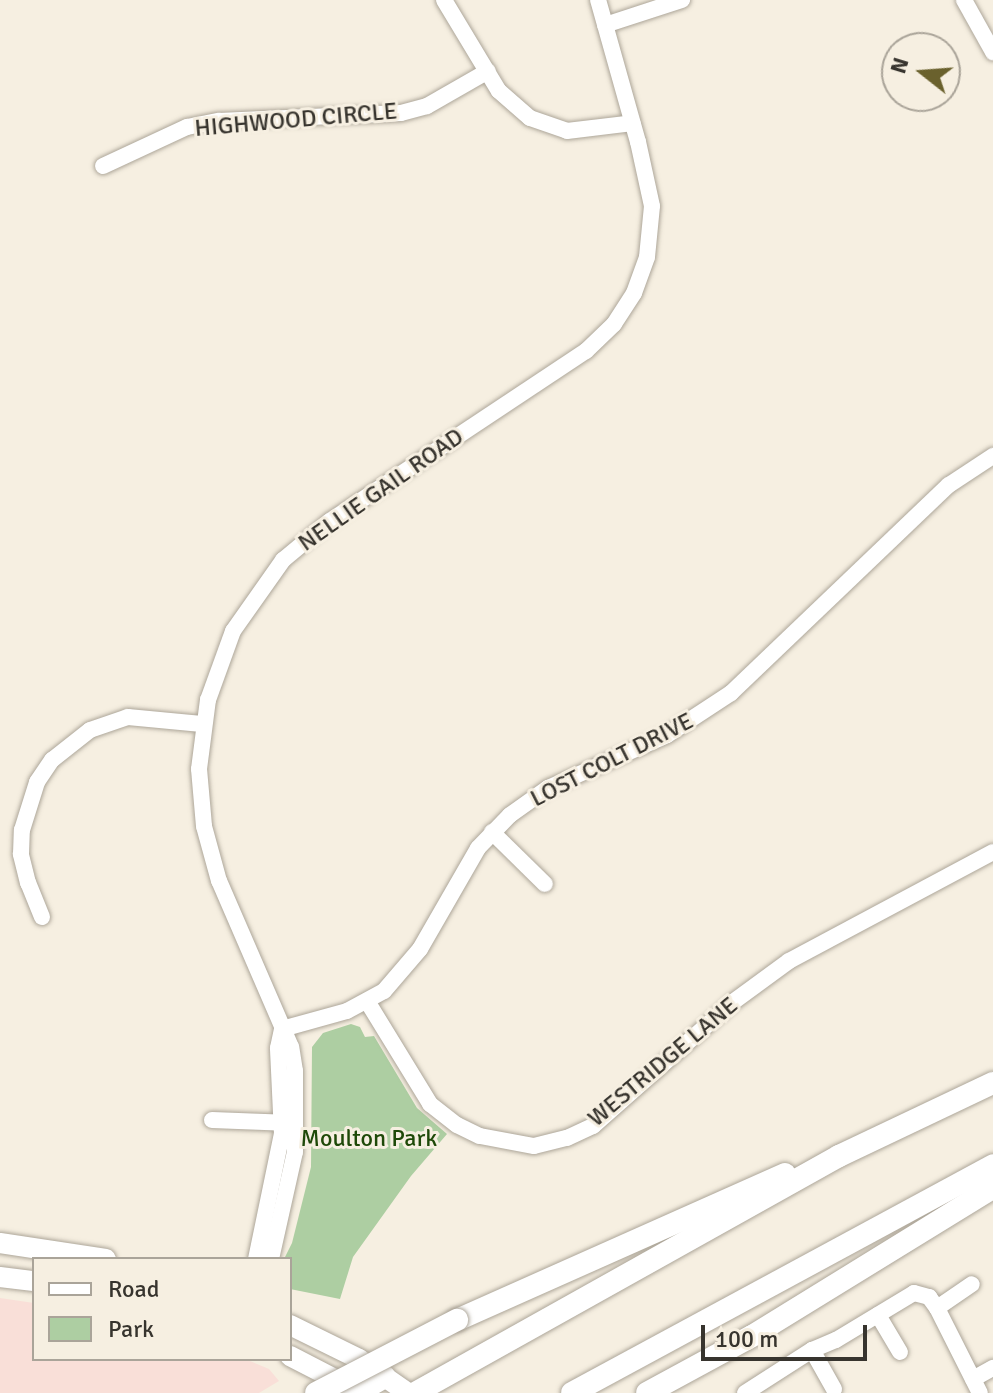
<!DOCTYPE html>
<style>
body{margin:0}
#map{position:relative;width:993px;height:1393px;overflow:hidden;background:#f6efe1;font-family:Signika,sans-serif}
div>[style]{position:absolute}
.commercial>*{inset:0;background:#f9dfd8}
.green>*{inset:0;background:#adcea2}
.roads{filter:drop-shadow(0 0 2px #ada699) drop-shadow(0 0 2px #ada699)}
.minor>*{height:16px;margin:-8px;padding:0 8px;transform-origin:8px;border-radius:8px;background:#fff}
.major>*{height:20px;margin:-10px;padding:0 10px;transform-origin:10px;border-radius:10px;background:#fff}
.highway>*{height:22px;margin:-11px;padding:0 11px;transform-origin:11px;border-radius:11px;background:#fff}
.bridges{filter:drop-shadow(0 0 2px #ada699) drop-shadow(0 0 2px #ada699)}
.highway-bridge>*{height:22px;margin:-11px;padding:0 11px;transform-origin:11px;border-radius:11px;background:#fff}
span{translate:-50% -50%;white-space:nowrap;text-align:center;line-height:1.15;-webkit-text-stroke:6px #f6efe1;paint-order:stroke}
.street-label{font-size:24px;color:#37342e}
.park-label{font-size:24px;color:#1e4908}
.legend{position:absolute;left:32px;top:1257px;width:260px;height:104px;box-sizing:border-box;background:#f6efe1;border:2px solid #aaa499;margin:0;padding:10px 14px;list-style:none;font-size:24px;color:#37342e}
.legend li{display:flex;align-items:center;gap:16px;height:40px}
.legend b{width:40px;border:2px solid #aaa499}
.north{position:absolute;left:881px;top:32px;width:80px;height:80px;box-sizing:border-box;background:#f6efe1;border:2px solid #aaa499;border-radius:50%;rotate:287deg;font-size:22px;font-weight:700;line-height:32px;text-align:center;color:#37342e}
.north::after{content:'';display:block;margin:auto;width:28px;height:36px;background:#6a612d;clip-path:polygon(50% 0,100% 100%,50% 72%,0 100%)}
.scale{position:absolute;left:701px;top:1325px;width:166px;height:36px;box-sizing:border-box;border:4px solid #37342e;border-top:0;padding-left:10px;font-size:24px;line-height:28px;white-space:nowrap;color:#37342e;-webkit-text-stroke:6px #f6efe1;paint-order:stroke}
</style>
<div id="map">
<div class="commercial">
<div style="clip-path:polygon(0 1298px,34px 1303px,34px 1359px,245px 1359px,269px 1369px,279px 1381px,259px 1393px,0 1393px)"></div>
</div>
<div class="green">
<div style="clip-path:polygon(351px 1024px,360px 1027px,365px 1037px,374px 1036px,417px 1108px,447px 1134px,411px 1176px,353px 1257px,340px 1299px,290px 1289px,290px 1259px,284px 1259px,292px 1243px,311px 1167px,312px 1047px,323px 1033px)"></div>
</div>
<div class="roads">
<div class="minor">
<div style="left:444px;top:0;width:106px;rotate:58.9deg"></div>
<div style="left:499px;top:91px;width:41px;rotate:41.1deg"></div>
<div style="left:530px;top:118px;width:39px;rotate:19deg"></div>
<div style="left:567px;top:131px;width:66px;rotate:-6.9deg"></div>
<div style="left:964px;top:0;width:60px;rotate:60.9deg"></div>
<div style="left:605px;top:25px;width:81px;rotate:-18deg"></div>
<div style="left:103px;top:166px;width:93px;rotate:-24.9deg"></div>
<div style="left:187px;top:127px;width:33px;rotate:-11deg"></div>
<div style="left:219px;top:121px;width:182px;rotate:-2.5deg"></div>
<div style="left:401px;top:113px;width:27px;rotate:-15deg"></div>
<div style="left:427px;top:106px;width:70px;rotate:-29.8deg"></div>
<div style="left:492px;top:832px;width:74px;rotate:44.5deg"></div>
<div style="left:42px;top:917px;width:37px;rotate:-112deg"></div>
<div style="left:28px;top:883px;width:30px;rotate:-104deg"></div>
<div style="left:21px;top:854px;width:24px;rotate:-88deg"></div>
<div style="left:22px;top:830px;width:50px;rotate:-72.6deg"></div>
<div style="left:37px;top:782px;width:27px;rotate:-56deg"></div>
<div style="left:52px;top:760px;width:48px;rotate:-38.3deg"></div>
<div style="left:90px;top:730px;width:40px;rotate:-18.9deg"></div>
<div style="left:128px;top:717px;width:74px;rotate:5.4deg"></div>
<div style="left:367px;top:1001px;width:121px;rotate:58.5deg"></div>
<div style="left:430px;top:1104px;width:34px;rotate:38deg"></div>
<div style="left:457px;top:1125px;width:25px;rotate:26deg"></div>
<div style="left:480px;top:1136px;width:55px;rotate:10.5deg"></div>
<div style="left:534px;top:1146px;width:34px;rotate:-14deg"></div>
<div style="left:567px;top:1138px;width:29px;rotate:-25deg"></div>
<div style="left:593px;top:1126px;width:187px;rotate:-41.5deg"></div>
<div style="left:733px;top:1002px;width:69px;rotate:-36.2deg"></div>
<div style="left:789px;top:961px;width:231px;rotate:-28.1deg"></div>
<div style="left:282px;top:1029px;width:67px;rotate:-15.5deg"></div>
<div style="left:347px;top:1011px;width:42px;rotate:-28.4deg"></div>
<div style="left:384px;top:991px;width:55px;rotate:-49.4deg"></div>
<div style="left:420px;top:949px;width:116px;rotate:-60.1deg"></div>
<div style="left:478px;top:848px;width:46px;rotate:-45.9deg"></div>
<div style="left:510px;top:815px;width:47px;rotate:-35.4deg"></div>
<div style="left:548px;top:788px;width:130px;rotate:-24deg"></div>
<div style="left:667px;top:735px;width:77px;rotate:-33.3deg"></div>
<div style="left:731px;top:693px;width:301px;rotate:-43.7deg"></div>
<div style="left:949px;top:485px;width:53px;rotate:-33.4deg"></div>
<div style="left:212px;top:1120px;width:79px;rotate:2.2deg"></div>
<div style="left:256px;top:1259px;width:128px;rotate:-78.3deg"></div>
<div style="left:282px;top:1134px;width:86px;rotate:-92.7deg"></div>
<div style="left:278px;top:1048px;width:19px;rotate:-78deg"></div>
<div style="left:271px;top:1259px;width:110px;rotate:-77.4deg"></div>
<div style="left:295px;top:1152px;width:81px;rotate:-90deg"></div>
<div style="left:295px;top:1071px;width:24px;rotate:-99deg"></div>
<div style="left:291px;top:1047px;width:181px;rotate:-113.4deg"></div>
<div style="left:219px;top:881px;width:57px;rotate:-105.3deg"></div>
<div style="left:204px;top:826px;width:57px;rotate:-95deg"></div>
<div style="left:199px;top:769px;width:70px;rotate:-82.6deg"></div>
<div style="left:208px;top:700px;width:73px;rotate:-70.1deg"></div>
<div style="left:233px;top:631px;width:87px;rotate:-54.8deg"></div>
<div style="left:283px;top:560px;width:61px;rotate:-39.7deg"></div>
<div style="left:330px;top:521px;width:307px;rotate:-33.6deg"></div>
<div style="left:586px;top:351px;width:39px;rotate:-44deg"></div>
<div style="left:614px;top:324px;width:37px;rotate:-57deg"></div>
<div style="left:634px;top:293px;width:38px;rotate:-70deg"></div>
<div style="left:647px;top:257px;width:51px;rotate:-84.4deg"></div>
<div style="left:652px;top:206px;width:66px;rotate:-102.3deg"></div>
<div style="left:638px;top:142px;width:148px;rotate:-105.7deg"></div>
<div style="left:937px;top:1308px;width:42px;rotate:-34.4deg"></div>
<div style="left:878px;top:1315px;width:43px;rotate:59.3deg"></div>
<div style="left:812px;top:1350px;width:45px;rotate:60.6deg"></div>
<div style="left:973px;top:1379px;width:23px;rotate:-29deg"></div>
<div style="left:745px;top:1393px;width:80px;rotate:-32.7deg"></div>
<div style="left:812px;top:1350px;width:26px;rotate:-23deg"></div>
<div style="left:836px;top:1340px;width:91px;rotate:-31.1deg"></div>
<div style="left:914px;top:1293px;width:16px;rotate:15deg"></div>
<div style="left:929px;top:1297px;width:14px;rotate:54deg"></div>
<div style="left:937px;top:1308px;width:95px;rotate:63.2deg"></div>
</div>
<div class="major">
<div style="left:0;top:1243px;width:107px;rotate:8.6deg"></div>
<div style="left:0;top:1277px;width:34px;rotate:7deg"></div>
<div style="left:290px;top:1325px;width:77px;rotate:26.2deg"></div>
<div style="left:359px;top:1359px;width:60px;rotate:34.8deg"></div>
<div style="left:290px;top:1356px;width:68px;rotate:27.3deg"></div>
</div>
<div class="highway">
<div style="left:457px;top:1320px;width:359px;rotate:-24deg"></div>
<div style="left:357px;top:1393px;width:32px;rotate:-30deg"></div>
<div style="left:415px;top:1393px;width:486px;rotate:-29.2deg"></div>
<div style="left:839px;top:1156px;width:170px;rotate:-25.4deg"></div>
<div style="left:572px;top:1393px;width:479px;rotate:-28.4deg"></div>
<div style="left:647px;top:1393px;width:119px;rotate:-28.5deg"></div>
<div style="left:752px;top:1336px;width:283px;rotate:-31.6deg"></div>
</div>
</div>
<div class="bridges">
<div class="highway-bridge">
<div style="left:316px;top:1393px;width:159px;rotate:-27.4deg"></div>
</div>
</div>
<div class="street-label">
<span style="left:296px;top:120px;rotate:-5deg">HIGHWOOD CIRCLE</span>
<span style="left:381px;top:490px;rotate:-35deg">NELLIE GAIL ROAD</span>
<span style="left:612px;top:760px;rotate:-27deg">LOST COLT DRIVE</span>
<span style="left:663px;top:1062px;rotate:-40deg">WESTRIDGE LANE</span>
</div>
<div class="park-label">
<span style="left:369px;top:1139px">Moulton Park</span>
</div>
<ul class="legend">
<li><b style="height:10px;background:#fff"></b>Road</li>
<li><b style="height:22px;background:#adcea2"></b>Park</li>
</ul>
<div class="north">N</div>
<div class="scale">100 m</div>
</div>
